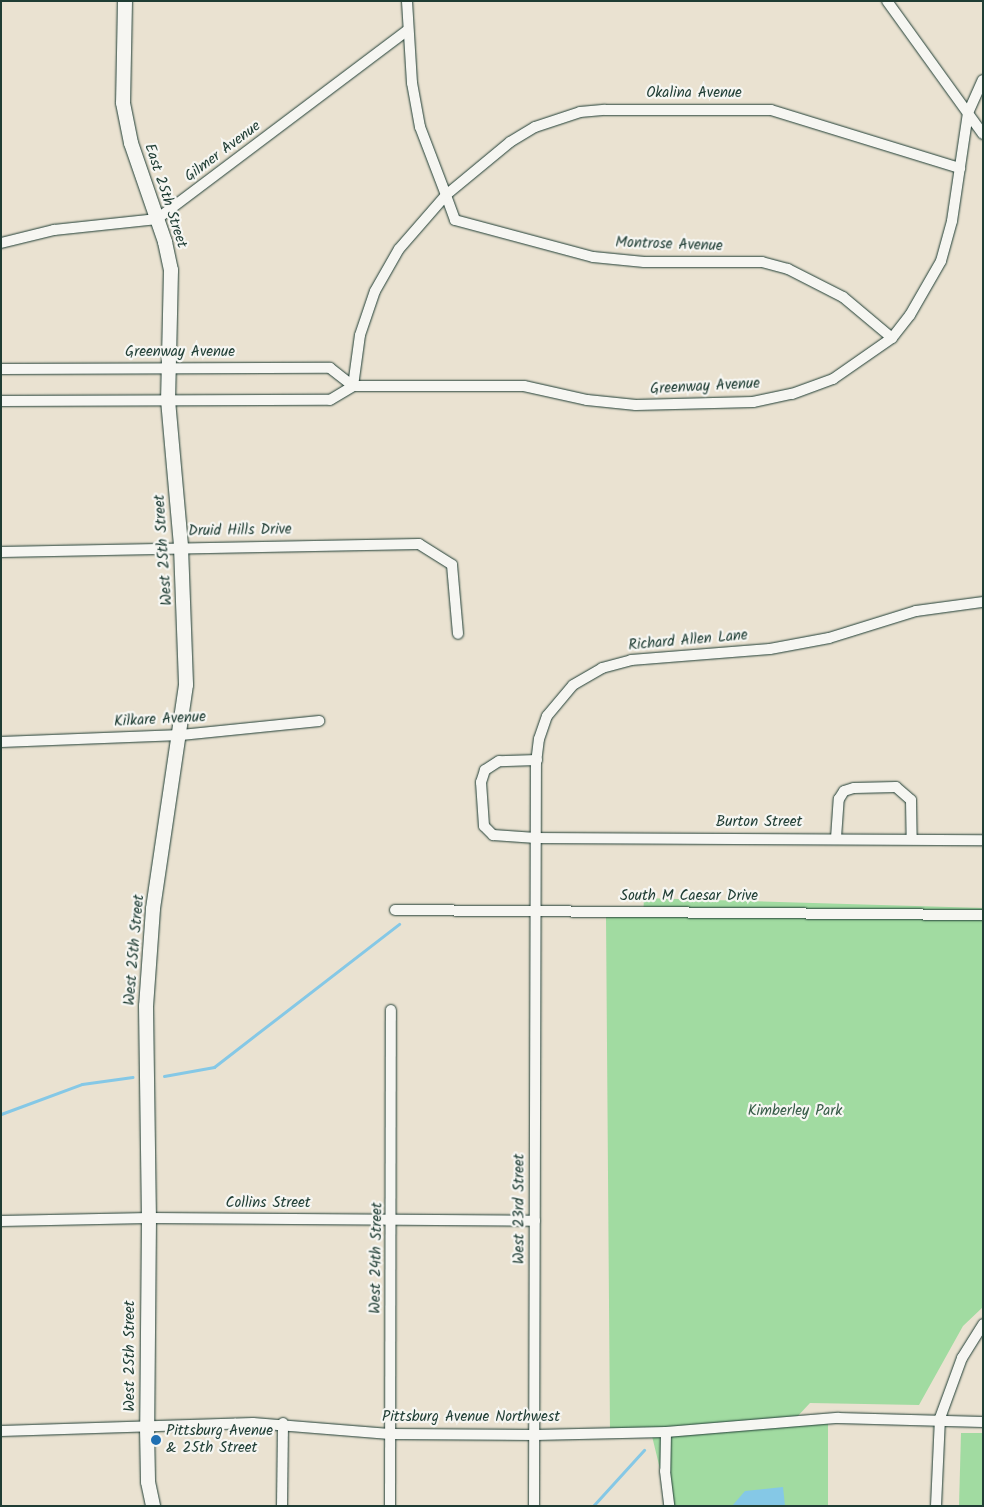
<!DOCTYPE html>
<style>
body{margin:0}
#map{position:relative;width:984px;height:1507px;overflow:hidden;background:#eae2d1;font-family:Kalam,sans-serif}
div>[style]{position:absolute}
.green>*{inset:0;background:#a1dba1}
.water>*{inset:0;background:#85c8e6}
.stream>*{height:3px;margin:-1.5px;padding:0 1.5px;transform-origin:1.5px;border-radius:1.5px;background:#85c8e6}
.roads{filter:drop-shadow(0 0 1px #1f3d34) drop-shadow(0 0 1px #1f3d34)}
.minor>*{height:10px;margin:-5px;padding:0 5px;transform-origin:5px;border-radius:5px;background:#f6f6f2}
.tertiary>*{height:14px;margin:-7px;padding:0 7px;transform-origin:7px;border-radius:7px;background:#f6f6f2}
.dots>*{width:14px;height:14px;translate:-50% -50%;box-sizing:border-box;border:2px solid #f6f6f2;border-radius:50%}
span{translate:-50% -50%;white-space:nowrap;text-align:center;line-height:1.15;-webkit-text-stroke:4.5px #f6f6f2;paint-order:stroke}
.street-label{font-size:15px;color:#1f3d34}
.park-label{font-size:15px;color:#395d4a}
.poi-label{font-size:15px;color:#1f3d34}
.left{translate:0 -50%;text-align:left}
.frame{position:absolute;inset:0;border:2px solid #1f3d34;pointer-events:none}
</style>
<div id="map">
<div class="green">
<div style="clip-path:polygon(644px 898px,983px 908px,983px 1307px,963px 1326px,919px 1405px,810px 1403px,795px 1419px,828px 1420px,828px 1506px,669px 1506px,651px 1432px,610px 1432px,606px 917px,643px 917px)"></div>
<div style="clip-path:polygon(961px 1433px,983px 1433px,983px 1506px,959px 1506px)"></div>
</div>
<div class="water">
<div style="clip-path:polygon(783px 1487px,785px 1506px,732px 1506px,745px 1491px)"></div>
</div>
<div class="stream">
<div style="left:164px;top:1076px;width:51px;rotate:-10.2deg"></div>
<div style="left:214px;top:1067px;width:234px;rotate:-37.7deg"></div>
<div style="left:1px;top:1114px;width:86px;rotate:-20.3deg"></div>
<div style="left:82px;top:1084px;width:51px;rotate:-7.8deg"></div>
<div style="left:593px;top:1506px;width:76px;rotate:-47.7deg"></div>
</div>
<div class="roads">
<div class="minor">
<div style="left:887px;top:1px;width:164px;rotate:54.2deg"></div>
<div style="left:1px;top:243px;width:55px;rotate:-13.8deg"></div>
<div style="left:54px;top:230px;width:104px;rotate:-6.1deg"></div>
<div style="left:157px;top:219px;width:314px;rotate:-37deg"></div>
<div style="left:892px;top:338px;width:64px;rotate:-140.1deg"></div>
<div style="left:843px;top:297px;width:62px;rotate:-153deg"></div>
<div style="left:788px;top:269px;width:27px;rotate:-165deg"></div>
<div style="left:762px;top:262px;width:118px;rotate:180deg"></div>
<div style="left:644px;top:262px;width:51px;rotate:-174.4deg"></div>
<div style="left:593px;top:257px;width:143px;rotate:-165deg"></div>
<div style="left:455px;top:220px;width:27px;rotate:-110deg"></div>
<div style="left:446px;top:195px;width:83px;rotate:-39.6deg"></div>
<div style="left:510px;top:142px;width:29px;rotate:-31deg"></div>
<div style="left:535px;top:127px;width:47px;rotate:-18.4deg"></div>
<div style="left:580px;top:112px;width:25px;rotate:-5deg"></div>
<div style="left:605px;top:110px;width:166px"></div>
<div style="left:771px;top:110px;width:198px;rotate:17.1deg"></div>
<div style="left:1px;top:369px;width:329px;rotate:-0.2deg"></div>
<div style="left:330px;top:368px;width:29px;rotate:38deg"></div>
<div style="left:353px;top:386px;width:51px;rotate:-82.2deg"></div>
<div style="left:360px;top:335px;width:46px;rotate:-71.2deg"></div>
<div style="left:375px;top:291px;width:48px;rotate:-60.3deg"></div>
<div style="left:399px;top:249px;width:72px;rotate:-49deg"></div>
<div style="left:446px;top:195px;width:73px;rotate:-110.9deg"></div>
<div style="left:420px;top:127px;width:45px;rotate:-100.3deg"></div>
<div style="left:412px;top:83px;width:82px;rotate:-93.5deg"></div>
<div style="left:1px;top:401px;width:329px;rotate:-0.2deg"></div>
<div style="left:330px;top:400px;width:27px;rotate:-31deg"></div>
<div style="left:353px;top:386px;width:171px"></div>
<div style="left:524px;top:386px;width:65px;rotate:12.5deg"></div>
<div style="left:587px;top:400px;width:49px;rotate:5.8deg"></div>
<div style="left:636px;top:405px;width:117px;rotate:-1.5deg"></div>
<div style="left:753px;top:402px;width:40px;rotate:-12deg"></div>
<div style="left:792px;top:394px;width:44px;rotate:-20.1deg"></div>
<div style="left:833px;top:379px;width:72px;rotate:-34.8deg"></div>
<div style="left:892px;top:338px;width:29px;rotate:-52deg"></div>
<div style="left:910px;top:315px;width:62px;rotate:-60.1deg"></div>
<div style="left:941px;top:261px;width:41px;rotate:-74.6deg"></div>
<div style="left:952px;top:221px;width:109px;rotate:-81.6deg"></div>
<div style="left:968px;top:113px;width:36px;rotate:-66deg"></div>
<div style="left:1px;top:552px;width:418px;rotate:-1.1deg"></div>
<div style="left:419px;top:544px;width:39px;rotate:32deg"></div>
<div style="left:452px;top:565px;width:69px;rotate:85deg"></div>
<div style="left:1px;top:742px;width:180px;rotate:-2.2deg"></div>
<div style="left:181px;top:735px;width:139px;rotate:-5.8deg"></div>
<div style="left:537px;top:760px;width:38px;rotate:178deg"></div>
<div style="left:499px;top:761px;width:17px;rotate:147deg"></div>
<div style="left:485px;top:770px;width:13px;rotate:108deg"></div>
<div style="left:481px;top:782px;width:44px;rotate:86.1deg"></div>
<div style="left:484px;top:826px;width:13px;rotate:45deg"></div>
<div style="left:493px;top:835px;width:43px;rotate:4deg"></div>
<div style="left:536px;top:838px;width:447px;rotate:0.3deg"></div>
<div style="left:836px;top:838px;width:39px;rotate:-86deg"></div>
<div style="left:839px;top:799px;width:9px;rotate:-58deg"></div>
<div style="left:844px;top:791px;width:10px;rotate:-17deg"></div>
<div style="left:854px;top:788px;width:42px;rotate:-1.4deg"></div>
<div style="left:896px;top:787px;width:20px;rotate:41deg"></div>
<div style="left:911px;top:800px;width:39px;rotate:89deg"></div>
<div style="left:395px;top:910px;width:588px;rotate:0.49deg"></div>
<div style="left:1px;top:1221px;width:148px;rotate:-1.2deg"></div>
<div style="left:149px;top:1218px;width:386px;rotate:0.4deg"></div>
<div style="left:1px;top:1431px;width:252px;rotate:-1.8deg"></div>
<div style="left:253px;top:1423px;width:137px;rotate:4.6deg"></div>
<div style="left:390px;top:1434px;width:145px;rotate:0.4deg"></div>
<div style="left:535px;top:1435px;width:131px;rotate:-1.3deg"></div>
<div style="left:666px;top:1432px;width:173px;rotate:-4.7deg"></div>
<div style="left:838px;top:1418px;width:145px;rotate:1.6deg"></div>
<div style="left:666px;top:1432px;width:39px;rotate:91deg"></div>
<div style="left:665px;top:1471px;width:35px;rotate:83deg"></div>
<div style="left:282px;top:1506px;width:83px;rotate:-89.3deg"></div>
<div style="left:390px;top:1506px;width:496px;rotate:-89.9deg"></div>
<div style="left:534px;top:1506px;width:743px;rotate:-89.85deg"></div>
<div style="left:536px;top:763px;width:24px;rotate:-83deg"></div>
<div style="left:539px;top:739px;width:24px;rotate:-71deg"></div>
<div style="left:547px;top:716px;width:40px;rotate:-50deg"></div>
<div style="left:573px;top:685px;width:34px;rotate:-30deg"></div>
<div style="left:602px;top:668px;width:30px;rotate:-15deg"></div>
<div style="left:631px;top:660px;width:139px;rotate:-4.5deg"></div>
<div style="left:770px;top:649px;width:60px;rotate:-10.6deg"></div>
<div style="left:829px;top:638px;width:91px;rotate:-17.2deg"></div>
<div style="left:916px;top:611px;width:68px;rotate:-7.7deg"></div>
<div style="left:936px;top:1506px;width:88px;rotate:-87.4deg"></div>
<div style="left:940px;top:1418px;width:64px;rotate:-69.9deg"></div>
<div style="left:962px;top:1358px;width:40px;rotate:-58deg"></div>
</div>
<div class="tertiary">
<div style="left:125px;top:1px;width:102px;rotate:91.1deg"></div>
<div style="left:123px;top:103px;width:41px;rotate:78.7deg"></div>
<div style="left:131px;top:143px;width:105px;rotate:71deg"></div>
<div style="left:165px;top:242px;width:29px;rotate:78deg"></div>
<div style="left:171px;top:270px;width:130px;rotate:91.3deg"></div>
<div style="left:168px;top:400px;width:148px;rotate:84.9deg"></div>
<div style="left:181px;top:547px;width:138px;rotate:87.9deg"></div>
<div style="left:186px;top:685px;width:226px;rotate:98.4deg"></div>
<div style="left:153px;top:909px;width:97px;rotate:94.1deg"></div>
<div style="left:146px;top:1006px;width:212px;rotate:89.2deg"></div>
<div style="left:149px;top:1218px;width:210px;rotate:90.5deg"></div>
<div style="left:147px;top:1428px;width:54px;rotate:88.9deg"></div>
<div style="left:148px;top:1482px;width:25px;rotate:78deg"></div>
</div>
</div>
<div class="dots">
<div style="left:156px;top:1440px;background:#1f6fb2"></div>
</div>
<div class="street-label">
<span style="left:694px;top:94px">Okalina Avenue</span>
<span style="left:223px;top:152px;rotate:-37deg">Gilmer Avenue</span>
<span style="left:165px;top:196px;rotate:72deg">East 25th Street</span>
<span style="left:669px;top:245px;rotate:2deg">Montrose Avenue</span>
<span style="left:180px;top:353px">Greenway Avenue</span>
<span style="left:705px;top:387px;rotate:-3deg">Greenway Avenue</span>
<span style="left:240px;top:531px;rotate:-1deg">Druid Hills Drive</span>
<span style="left:164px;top:550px;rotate:-94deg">West 25th Street</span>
<span style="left:688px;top:641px;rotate:-5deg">Richard Allen Lane</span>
<span style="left:160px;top:720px;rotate:-3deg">Kilkare Avenue</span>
<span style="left:759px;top:823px">Burton Street</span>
<span style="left:689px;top:897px">South M Caesar Drive</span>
<span style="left:135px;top:950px;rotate:-85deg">West 25th Street</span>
<span style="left:268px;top:1204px">Collins Street</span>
<span style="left:520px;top:1209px;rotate:-90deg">West 23rd Street</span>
<span style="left:377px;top:1258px;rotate:-89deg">West 24th Street</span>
<span style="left:131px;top:1356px;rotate:-90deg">West 25th Street</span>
<span style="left:471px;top:1418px">Pittsburg Avenue Northwest</span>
</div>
<div class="park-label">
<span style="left:795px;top:1112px">Kimberley Park</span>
</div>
<div class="poi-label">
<span class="left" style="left:166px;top:1440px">Pittsburg Avenue<br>&amp; 25th Street</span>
</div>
<div class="frame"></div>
</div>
